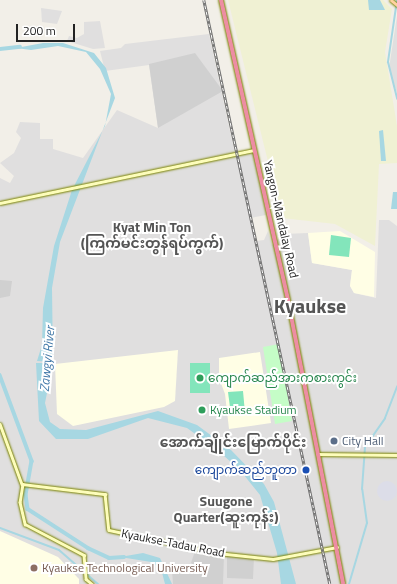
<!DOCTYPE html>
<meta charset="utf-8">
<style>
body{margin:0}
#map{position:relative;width:397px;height:584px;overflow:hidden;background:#f2efe8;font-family:"Titillium Web","Noto Sans Myanmar",sans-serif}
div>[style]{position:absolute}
.residential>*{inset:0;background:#e0dfdf}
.education>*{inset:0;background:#fffee5}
.religious>*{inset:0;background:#d0d0d0}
.farmland>*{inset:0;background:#f0f1d3}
.park>*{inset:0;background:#c5fdc7}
.pitch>*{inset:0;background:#83e5bb}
.plaza>*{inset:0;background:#dcdde8}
.round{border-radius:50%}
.water>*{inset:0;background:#a7d7e2}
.canal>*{height:2px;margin:-1px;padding:0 1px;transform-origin:1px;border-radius:1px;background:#a7d7e2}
.river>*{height:3.5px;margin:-1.75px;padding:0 1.75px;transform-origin:1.75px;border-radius:1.75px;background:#a7d7e2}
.roads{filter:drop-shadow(0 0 1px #798200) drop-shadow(0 0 1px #798200)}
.secondary>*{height:2.5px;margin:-1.25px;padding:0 1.25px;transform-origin:1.25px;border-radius:1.25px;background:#fdfdbb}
.primary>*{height:3px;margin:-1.5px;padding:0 1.5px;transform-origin:1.5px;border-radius:1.5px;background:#ffd2a1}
.highway>*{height:4px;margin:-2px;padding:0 2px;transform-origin:2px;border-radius:2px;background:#ed8da3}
.rail>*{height:2.5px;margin-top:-1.25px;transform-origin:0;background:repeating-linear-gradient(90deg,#fff 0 3px,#707070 0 6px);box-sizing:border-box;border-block:1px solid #707070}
.dots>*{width:11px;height:11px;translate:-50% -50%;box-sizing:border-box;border:2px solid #fff;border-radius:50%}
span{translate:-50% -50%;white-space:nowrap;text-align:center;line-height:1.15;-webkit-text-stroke:4px #fff;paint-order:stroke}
.street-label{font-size:12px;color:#222}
.leisure-label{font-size:12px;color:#27864d}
.left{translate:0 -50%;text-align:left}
.service-label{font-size:12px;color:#4e5e75}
.transit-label{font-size:12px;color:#164399}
.right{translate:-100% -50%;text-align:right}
.education-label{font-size:12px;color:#785e54}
.water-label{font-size:13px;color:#4279a8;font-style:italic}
.quarter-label{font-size:14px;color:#555;font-weight:700}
.town-label{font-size:20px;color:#555;font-weight:700}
.scale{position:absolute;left:16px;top:24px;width:59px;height:18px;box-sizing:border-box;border:2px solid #222;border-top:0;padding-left:5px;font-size:12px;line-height:14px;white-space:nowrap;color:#222;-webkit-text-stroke:3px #fff;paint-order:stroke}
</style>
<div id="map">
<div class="residential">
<div style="clip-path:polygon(41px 8px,62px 11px,57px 24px,42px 22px)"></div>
<div style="clip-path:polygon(397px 16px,397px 93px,389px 68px)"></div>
<div style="clip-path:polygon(100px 21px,105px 48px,93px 49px,67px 41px,69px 36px,77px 38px,84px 34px,84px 22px)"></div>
<div style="clip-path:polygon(209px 34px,235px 154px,254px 150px,266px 215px,250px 218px,256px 241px,264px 240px,268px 231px,272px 245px,284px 234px,308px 233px,312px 263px,352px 270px,350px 286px,354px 293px,376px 298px,379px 220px,389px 220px,397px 226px,397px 584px,0 584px,0 178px,10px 183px,14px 176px,0 163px,14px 153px,21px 138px,16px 132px,20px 122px,40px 123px,40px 139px,53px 139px,53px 149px,83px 158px,117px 110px,158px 128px,149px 65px,105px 71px,100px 51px,121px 48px,125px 44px)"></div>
</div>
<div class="education">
<div style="clip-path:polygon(340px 231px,375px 252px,374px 297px,354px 293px,350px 286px,352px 270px,312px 263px,308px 233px)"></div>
<div style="clip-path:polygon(178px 350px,175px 401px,164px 407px,73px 426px,57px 414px,55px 364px)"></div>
<div style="clip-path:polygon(260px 352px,271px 423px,229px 429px,225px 394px,219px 378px,219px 358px)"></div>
<div style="clip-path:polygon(0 531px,58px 557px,79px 579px,79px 584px,0 584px)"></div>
</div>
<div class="religious">
<div style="clip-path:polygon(195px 53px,223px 91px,158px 128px,149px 64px)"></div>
<div style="clip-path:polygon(0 280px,12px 281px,10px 296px,0 298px)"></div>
<div style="clip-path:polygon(195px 551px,224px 555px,223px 584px,173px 584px,172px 570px,191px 563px)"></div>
<div style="clip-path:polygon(227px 555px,254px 557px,253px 579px,227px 578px)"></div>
</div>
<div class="farmland">
<div style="clip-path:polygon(228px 0,383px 0,392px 9px,385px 52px,397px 126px,397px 163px,379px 164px,375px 246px,335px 224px,282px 218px)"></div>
</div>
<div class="park">
<div style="clip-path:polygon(279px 344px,292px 421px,275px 424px,263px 347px)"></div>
</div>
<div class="pitch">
<div style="clip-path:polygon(331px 235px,351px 238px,349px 257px,329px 255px)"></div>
<div style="clip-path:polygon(190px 363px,210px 363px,210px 393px,190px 393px)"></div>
<div style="clip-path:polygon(243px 391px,245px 413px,231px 415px,228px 392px)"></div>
</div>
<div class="plaza">
<div class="round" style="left:377px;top:481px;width:20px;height:20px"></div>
</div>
<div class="water">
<div style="clip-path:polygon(368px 0,380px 0,385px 10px,369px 10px)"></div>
<div style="clip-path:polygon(43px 43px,63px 43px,94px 53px,106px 68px,115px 98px,60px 242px,52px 288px,53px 362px,37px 361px,42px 345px,43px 308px,54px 246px,72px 190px,105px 126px,111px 94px,100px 69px,86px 52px,58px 46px,31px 50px,16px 48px)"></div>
<div style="clip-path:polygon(383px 130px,386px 161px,381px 161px,379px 131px)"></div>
<div style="clip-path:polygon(393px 192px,397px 192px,397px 209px,391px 209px)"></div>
<div style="clip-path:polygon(36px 363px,53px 363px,45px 403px,50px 422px,60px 429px,86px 430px,158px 411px,197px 425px,231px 450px,264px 484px,274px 502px,296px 584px,281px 584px,277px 553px,260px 495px,239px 469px,216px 449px,187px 428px,148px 418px,88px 439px,56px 439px,39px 421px)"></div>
<div style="clip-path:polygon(143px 553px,160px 558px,172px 584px,165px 584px,161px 569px,151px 562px,120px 557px)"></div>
</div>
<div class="canal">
<div style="left:397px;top:0;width:63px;rotate:98.3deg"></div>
<div style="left:388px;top:62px;width:38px;rotate:76deg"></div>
<div style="left:0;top:528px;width:63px;rotate:20.4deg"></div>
<div style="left:59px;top:550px;width:52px;rotate:41.1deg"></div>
<div style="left:349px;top:584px;width:64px;rotate:-73.6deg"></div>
<div style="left:367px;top:523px;width:34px;rotate:-98deg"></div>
<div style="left:362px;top:489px;width:42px;rotate:-85.9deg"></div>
<div style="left:365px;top:447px;width:35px;rotate:-55deg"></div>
<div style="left:385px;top:418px;width:34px;rotate:-69deg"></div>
</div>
<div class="river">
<div style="left:0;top:49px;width:20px;rotate:-6deg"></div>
<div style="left:0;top:375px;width:92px;rotate:69.6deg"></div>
<div style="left:32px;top:461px;width:35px;rotate:100deg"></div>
<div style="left:26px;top:495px;width:14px;rotate:82deg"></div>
<div style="left:28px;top:509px;width:72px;rotate:33deg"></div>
<div style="left:88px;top:548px;width:23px;rotate:25deg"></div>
<div style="left:109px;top:558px;width:15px;rotate:-4deg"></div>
</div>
<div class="roads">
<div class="secondary">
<div style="left:0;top:203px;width:259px;rotate:-11.8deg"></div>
<div style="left:0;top:424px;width:64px;rotate:69.9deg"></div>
<div style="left:22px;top:484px;width:84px;rotate:6.9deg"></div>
<div style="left:105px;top:494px;width:36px;rotate:84deg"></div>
<div style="left:109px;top:530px;width:110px;rotate:12deg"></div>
<div style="left:217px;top:553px;width:56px;rotate:6.1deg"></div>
<div style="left:273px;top:559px;width:65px;rotate:-10.6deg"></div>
<div style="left:318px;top:454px;width:79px;rotate:0.7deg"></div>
<div style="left:23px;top:484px;width:18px;rotate:99deg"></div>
<div style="left:20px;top:502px;width:23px;rotate:77deg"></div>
<div style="left:25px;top:524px;width:67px;rotate:27.7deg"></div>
<div style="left:84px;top:555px;width:24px;rotate:85deg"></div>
<div style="left:86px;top:579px;width:8px;rotate:40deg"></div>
</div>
<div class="primary">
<div style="left:391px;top:0;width:8px;rotate:40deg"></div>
</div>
<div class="highway">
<div style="left:221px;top:0;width:307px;rotate:77.4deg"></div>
<div style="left:288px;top:300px;width:289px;rotate:79deg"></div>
</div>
</div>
<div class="rail">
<div style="left:204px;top:0;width:597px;rotate:77.82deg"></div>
</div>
<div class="dots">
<div style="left:200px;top:378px;background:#2e9e5b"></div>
<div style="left:202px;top:410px;background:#2e9e5b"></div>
<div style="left:334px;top:441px;background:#5c6f8a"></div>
<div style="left:306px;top:470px;background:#1a4fb4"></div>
<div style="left:34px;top:568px;background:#8d6e63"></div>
</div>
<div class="street-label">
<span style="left:281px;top:219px;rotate:77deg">Yangon-Mandalay Road</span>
<span style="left:173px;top:543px;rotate:11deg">Kyaukse-Tadau Road</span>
</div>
<div class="leisure-label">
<span class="left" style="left:208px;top:378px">ကျောက်ဆည်အားကစားကွင်း</span>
<span class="left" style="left:210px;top:410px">Kyaukse Stadium</span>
</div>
<div class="service-label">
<span class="left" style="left:342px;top:441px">City Hall</span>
</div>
<div class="transit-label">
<span class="right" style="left:297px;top:470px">ကျောက်ဆည်ဘူတာ</span>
</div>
<div class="education-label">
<span class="left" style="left:42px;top:568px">Kyaukse Technological University</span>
</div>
<div class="water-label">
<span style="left:47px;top:359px;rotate:-85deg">Zawgyi River</span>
</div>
<div class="quarter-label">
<span style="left:152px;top:235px">Kyat Min Ton<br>(ကြက်မင်းတွန်ရပ်ကွက်)</span>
<span style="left:233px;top:442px">အောက်ချိုင်းမြောက်ပိုင်း</span>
<span style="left:226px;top:509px">Suugone<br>Quarter(ဆူးကုန်း)</span>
</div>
<div class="town-label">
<span style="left:310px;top:305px">Kyaukse</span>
</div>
<div class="scale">200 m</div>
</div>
